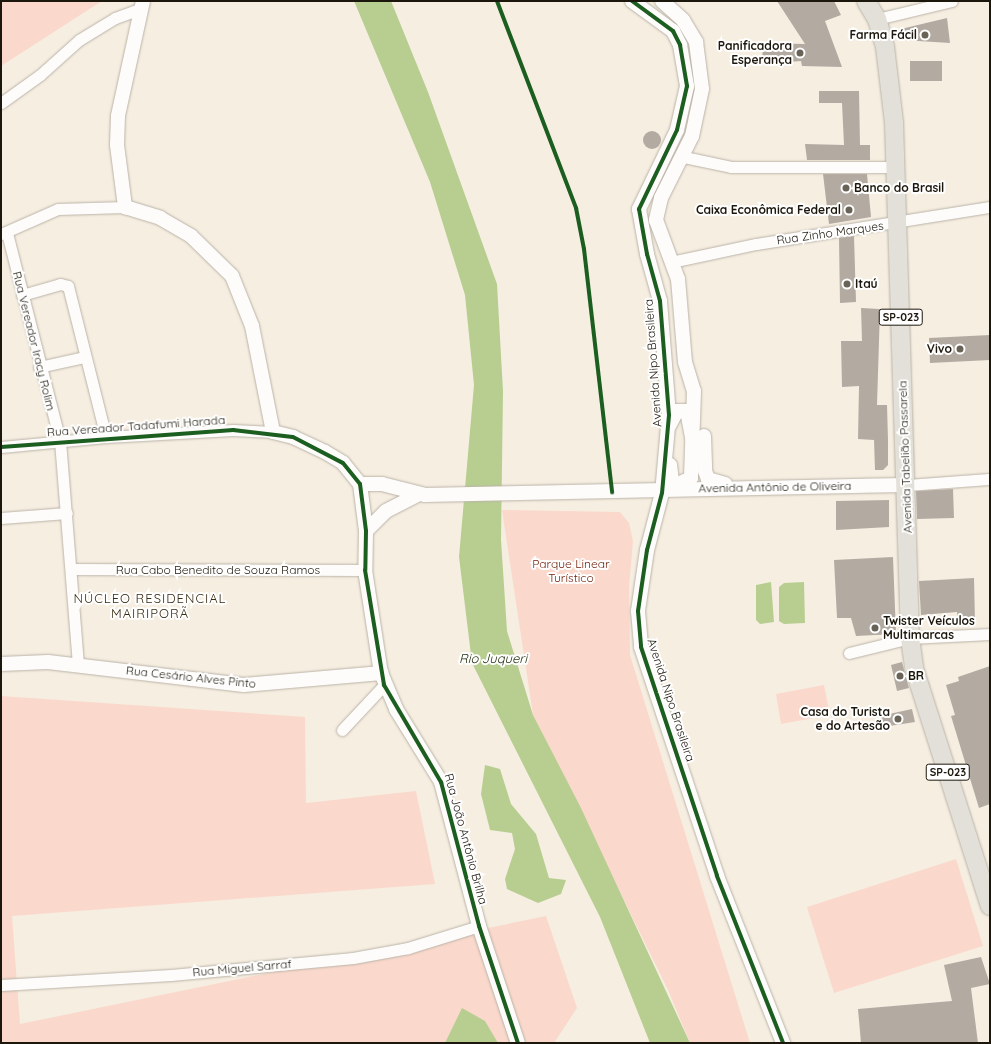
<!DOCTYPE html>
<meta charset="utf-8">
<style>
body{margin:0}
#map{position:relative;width:991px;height:1044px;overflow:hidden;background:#f6eee1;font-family:Quicksand,sans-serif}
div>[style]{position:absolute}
.green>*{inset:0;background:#fad9cc}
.water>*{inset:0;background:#b8ce91}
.building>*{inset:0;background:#b3aba2}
.round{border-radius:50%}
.roads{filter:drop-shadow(0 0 1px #bab3a8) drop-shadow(0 0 1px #bab3a8)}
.minor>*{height:11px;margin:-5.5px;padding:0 5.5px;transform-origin:5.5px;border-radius:5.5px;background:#fefcfa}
.tertiary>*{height:14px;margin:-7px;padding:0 7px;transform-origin:7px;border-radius:7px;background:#fefcfa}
.primary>*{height:18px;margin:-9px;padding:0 9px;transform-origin:9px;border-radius:9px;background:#e2e0d8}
.cycleway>*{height:4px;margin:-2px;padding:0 2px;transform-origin:2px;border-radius:2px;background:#1b5e20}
.dots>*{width:11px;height:11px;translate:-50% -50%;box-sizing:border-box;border:2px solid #fff;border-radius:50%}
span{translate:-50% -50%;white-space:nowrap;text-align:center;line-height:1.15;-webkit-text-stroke:4px #fff;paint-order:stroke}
.shield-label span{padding:1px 3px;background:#fff;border:1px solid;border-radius:3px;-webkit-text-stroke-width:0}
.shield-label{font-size:11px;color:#1c170c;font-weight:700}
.poi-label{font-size:12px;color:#1c170c;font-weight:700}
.right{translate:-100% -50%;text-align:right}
.left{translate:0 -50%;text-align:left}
.street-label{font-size:12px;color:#1c170c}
.park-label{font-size:12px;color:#72230c}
.neighbourhood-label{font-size:13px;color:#382b13;letter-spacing:1px}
.water-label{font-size:13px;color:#263411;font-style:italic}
.frame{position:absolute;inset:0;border:2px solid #1c170c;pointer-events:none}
</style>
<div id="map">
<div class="green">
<div style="clip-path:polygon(1px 1px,102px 1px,1px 66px)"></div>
<div style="clip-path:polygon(502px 510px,620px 512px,629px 523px,633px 541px,629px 587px,630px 655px,750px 1043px,690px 1043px,668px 990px,533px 715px)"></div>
<div style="clip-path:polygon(824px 685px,830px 715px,781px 724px,776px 694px)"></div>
<div style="clip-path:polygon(1px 696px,305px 717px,306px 803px,416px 791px,435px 884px,12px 916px,20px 1024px,546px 916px,577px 1008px,554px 1043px,1px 1043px)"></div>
<div style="clip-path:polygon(956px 859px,983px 946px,834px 993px,807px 907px)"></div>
</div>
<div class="water">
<div style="clip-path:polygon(354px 1px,391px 1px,428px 92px,497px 284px,503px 391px,501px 540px,507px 631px,533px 715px,581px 808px,690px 1043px,650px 1043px,600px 917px,472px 663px,459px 557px,474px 385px,465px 295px,430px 182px)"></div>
<div style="clip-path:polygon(771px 582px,774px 622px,760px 624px,756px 620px,756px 585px)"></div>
<div style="clip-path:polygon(804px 582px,805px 623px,784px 624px,779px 621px,779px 587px,784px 583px)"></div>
<div style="clip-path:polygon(485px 765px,500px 769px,511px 804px,536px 834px,549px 878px,566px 880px,561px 894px,538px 903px,507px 889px,505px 879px,515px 849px,512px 833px,490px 830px,481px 794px)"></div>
<div style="clip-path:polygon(462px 1008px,485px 1021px,498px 1043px,445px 1043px)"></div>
</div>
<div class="building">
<div style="clip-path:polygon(777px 1px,834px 1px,841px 15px,825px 21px,842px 67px,802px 66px,801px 61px,762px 64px,763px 43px,805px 44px)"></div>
<div style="clip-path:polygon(947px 18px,950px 43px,902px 40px,901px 29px)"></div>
<div style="clip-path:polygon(910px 61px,942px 61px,942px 81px,910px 81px)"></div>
<div style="clip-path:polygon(819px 91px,859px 91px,860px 145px,870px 145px,870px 160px,807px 160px,805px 144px,844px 145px,842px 103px,819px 103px)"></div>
<div class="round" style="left:643px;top:131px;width:18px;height:18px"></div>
<div style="clip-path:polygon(823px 174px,867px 174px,871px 217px,829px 224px)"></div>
<div style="clip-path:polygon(854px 236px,856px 302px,840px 303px,839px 238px)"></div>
<div style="clip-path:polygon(861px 308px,880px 309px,877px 405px,887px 405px,888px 440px,888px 465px,883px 470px,875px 470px,874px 440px,858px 439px,859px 386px,842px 387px,841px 341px,862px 341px)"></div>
<div style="clip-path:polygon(990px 335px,990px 360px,930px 363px,929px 338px)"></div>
<div style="clip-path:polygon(953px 489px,954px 518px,917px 519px,916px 491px)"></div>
<div style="clip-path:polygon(889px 500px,889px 527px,836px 530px,836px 501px)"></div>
<div style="clip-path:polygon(893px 557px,896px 634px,856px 636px,851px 618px,837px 618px,834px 560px)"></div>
<div style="clip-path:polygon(974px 578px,975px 622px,958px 623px,957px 612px,921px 615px,919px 581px)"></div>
<div style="clip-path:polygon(902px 662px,909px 688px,897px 691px,891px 665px)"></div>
<div style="clip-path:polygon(990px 666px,990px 804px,979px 808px,951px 716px,955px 715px,946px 685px,959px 681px,958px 677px)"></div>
<div style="clip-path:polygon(912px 709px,915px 722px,883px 727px,880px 716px)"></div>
<div style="clip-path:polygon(981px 957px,990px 984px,971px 988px,978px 1043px,861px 1043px,858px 1009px,952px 1001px,944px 965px)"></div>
</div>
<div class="roads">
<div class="minor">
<div style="left:877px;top:19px;width:77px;rotate:-13.5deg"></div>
<div style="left:1px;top:103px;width:48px;rotate:-35.7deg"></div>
<div style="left:40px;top:75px;width:52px;rotate:-41.9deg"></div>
<div style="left:79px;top:40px;width:42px;rotate:-31.4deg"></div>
<div style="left:115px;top:18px;width:27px;rotate:-20deg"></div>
<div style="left:684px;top:157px;width:48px;rotate:12deg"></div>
<div style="left:731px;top:167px;width:165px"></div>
<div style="left:7px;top:233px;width:215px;rotate:75.7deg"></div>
<div style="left:60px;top:441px;width:225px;rotate:85.4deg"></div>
<div style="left:1px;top:234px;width:62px;rotate:-23.7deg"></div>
<div style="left:58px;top:209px;width:67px;rotate:-1.7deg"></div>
<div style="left:671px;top:262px;width:87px;rotate:-12deg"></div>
<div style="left:756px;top:244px;width:237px;rotate:-9deg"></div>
<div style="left:22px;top:295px;width:40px;rotate:-16deg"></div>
<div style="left:60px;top:284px;width:8px;rotate:14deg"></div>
<div style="left:68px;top:286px;width:156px;rotate:75.9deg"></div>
<div style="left:39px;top:367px;width:47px;rotate:-12.3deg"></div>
<div style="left:1px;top:447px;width:105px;rotate:-5.4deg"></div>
<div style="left:106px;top:437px;width:127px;rotate:-3.2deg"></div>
<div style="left:233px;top:430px;width:40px;rotate:2.9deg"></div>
<div style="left:906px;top:485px;width:84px;rotate:-4.1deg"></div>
<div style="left:1px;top:518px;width:66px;rotate:-4.3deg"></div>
<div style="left:72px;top:569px;width:293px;rotate:0.2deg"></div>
<div style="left:849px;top:653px;width:63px;rotate:-13.8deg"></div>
<div style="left:910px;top:638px;width:80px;rotate:-2.9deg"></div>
<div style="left:342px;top:730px;width:62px;rotate:-47deg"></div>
<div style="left:1px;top:985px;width:170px;rotate:-3.4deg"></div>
<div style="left:171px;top:975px;width:183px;rotate:-5.3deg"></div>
<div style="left:353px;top:958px;width:56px;rotate:-10.3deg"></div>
<div style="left:408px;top:948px;width:74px;rotate:-17.2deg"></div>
</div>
<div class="tertiary">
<div style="left:143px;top:1px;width:118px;rotate:102.3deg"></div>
<div style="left:118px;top:116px;width:29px;rotate:92deg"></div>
<div style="left:117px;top:145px;width:63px;rotate:82.6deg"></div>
<div style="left:125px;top:207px;width:37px;rotate:17deg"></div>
<div style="left:160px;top:218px;width:36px;rotate:30deg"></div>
<div style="left:191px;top:236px;width:57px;rotate:44.3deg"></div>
<div style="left:232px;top:276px;width:54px;rotate:68.2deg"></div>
<div style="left:252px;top:326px;width:108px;rotate:78.8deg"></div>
<div style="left:273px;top:432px;width:21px;rotate:14deg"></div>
<div style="left:293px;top:437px;width:35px;rotate:25deg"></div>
<div style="left:325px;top:452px;width:21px;rotate:31deg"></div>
<div style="left:343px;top:463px;width:27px;rotate:51deg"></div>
<div style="left:360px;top:484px;width:47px;rotate:82.7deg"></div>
<div style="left:366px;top:531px;width:39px;rotate:91deg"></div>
<div style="left:365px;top:570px;width:104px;rotate:81.2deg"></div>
<div style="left:381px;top:673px;width:39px;rotate:67deg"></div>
<div style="left:396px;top:709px;width:86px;rotate:58.3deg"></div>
<div style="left:441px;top:782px;width:149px;rotate:75.2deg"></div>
<div style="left:479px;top:926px;width:123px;rotate:71.6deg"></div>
<div style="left:632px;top:1px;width:51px;rotate:36.2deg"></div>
<div style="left:673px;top:31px;width:16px;rotate:63deg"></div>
<div style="left:680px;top:45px;width:42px;rotate:80.3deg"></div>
<div style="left:687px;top:86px;width:45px;rotate:102.8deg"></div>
<div style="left:677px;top:130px;width:88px;rotate:115.7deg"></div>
<div style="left:639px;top:209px;width:46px;rotate:79.9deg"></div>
<div style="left:647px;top:254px;width:49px;rotate:74.5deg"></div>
<div style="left:660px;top:301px;width:114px;rotate:85.5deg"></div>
<div style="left:669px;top:415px;width:78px;rotate:95.1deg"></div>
<div style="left:662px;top:493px;width:59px;rotate:104.7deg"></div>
<div style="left:647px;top:550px;width:62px;rotate:98.4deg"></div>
<div style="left:638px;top:611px;width:36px;rotate:85deg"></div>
<div style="left:641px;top:647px;width:241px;rotate:71.6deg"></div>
<div style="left:717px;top:876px;width:180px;rotate:68.4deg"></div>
<div style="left:662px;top:1px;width:28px;rotate:42deg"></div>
<div style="left:683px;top:20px;width:26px;rotate:59deg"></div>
<div style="left:696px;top:42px;width:47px;rotate:82.7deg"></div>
<div style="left:702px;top:89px;width:48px;rotate:102deg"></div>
<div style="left:692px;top:136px;width:69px;rotate:116.6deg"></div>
<div style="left:661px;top:198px;width:23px;rotate:103deg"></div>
<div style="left:656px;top:220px;width:63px;rotate:69.6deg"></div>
<div style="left:678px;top:279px;width:83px;rotate:85.2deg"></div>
<div style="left:685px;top:362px;width:30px;rotate:73deg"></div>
<div style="left:694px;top:391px;width:87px;rotate:92deg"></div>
<div style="left:691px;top:478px;width:14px;rotate:155deg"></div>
<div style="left:678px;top:484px;width:7px;rotate:-153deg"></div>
<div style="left:672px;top:481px;width:16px;rotate:-97deg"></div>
<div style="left:669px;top:426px;width:17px;rotate:-62deg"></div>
<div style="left:677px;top:411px;width:10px"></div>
<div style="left:687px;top:411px;width:43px;rotate:79.2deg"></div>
<div style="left:704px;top:436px;width:35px;rotate:88deg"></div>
<div style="left:705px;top:471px;width:9px;rotate:69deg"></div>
<div style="left:708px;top:479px;width:18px;rotate:16deg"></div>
<div style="left:360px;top:484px;width:22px"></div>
<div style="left:382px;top:484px;width:44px;rotate:14.3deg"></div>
<div style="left:425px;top:495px;width:481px;rotate:-1.2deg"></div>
<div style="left:366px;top:531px;width:28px;rotate:-45deg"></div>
<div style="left:386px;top:511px;width:35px;rotate:-27deg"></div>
<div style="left:1px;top:664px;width:47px;rotate:-2.4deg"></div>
<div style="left:48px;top:662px;width:197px;rotate:6.7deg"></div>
<div style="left:244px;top:685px;width:138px;rotate:-5deg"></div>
</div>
<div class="primary">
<div style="left:866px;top:1px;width:21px;rotate:59deg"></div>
<div style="left:877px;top:19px;width:29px;rotate:74deg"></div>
<div style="left:885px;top:47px;width:76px;rotate:83.2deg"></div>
<div style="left:894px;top:122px;width:516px;rotate:88.22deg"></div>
<div style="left:910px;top:638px;width:30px;rotate:82deg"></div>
<div style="left:914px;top:668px;width:250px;rotate:72.3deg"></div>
</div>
</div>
<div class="cycleway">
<div style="left:497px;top:1px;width:222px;rotate:69.1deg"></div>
<div style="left:576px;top:208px;width:42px;rotate:79deg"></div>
<div style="left:584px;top:249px;width:245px;rotate:83.4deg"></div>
<div style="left:632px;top:1px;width:51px;rotate:36.2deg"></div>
<div style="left:673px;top:31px;width:16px;rotate:63deg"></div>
<div style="left:680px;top:45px;width:42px;rotate:80.3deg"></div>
<div style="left:687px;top:86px;width:45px;rotate:102.8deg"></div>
<div style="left:677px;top:130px;width:88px;rotate:115.7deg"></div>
<div style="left:639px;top:209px;width:46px;rotate:79.9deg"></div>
<div style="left:647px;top:254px;width:49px;rotate:74.5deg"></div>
<div style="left:660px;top:301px;width:114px;rotate:85.5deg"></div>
<div style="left:669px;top:415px;width:78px;rotate:95.1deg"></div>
<div style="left:662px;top:493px;width:59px;rotate:104.7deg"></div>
<div style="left:647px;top:550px;width:62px;rotate:98.4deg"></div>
<div style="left:638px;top:611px;width:36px;rotate:85deg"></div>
<div style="left:641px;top:647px;width:241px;rotate:71.6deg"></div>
<div style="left:717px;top:876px;width:180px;rotate:68.4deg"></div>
<div style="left:1px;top:447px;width:233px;rotate:-4.2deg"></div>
<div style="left:233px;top:430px;width:60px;rotate:6.7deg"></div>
<div style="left:293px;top:437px;width:56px;rotate:27.5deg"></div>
<div style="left:343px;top:463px;width:27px;rotate:51deg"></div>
<div style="left:360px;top:484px;width:47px;rotate:82.7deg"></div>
<div style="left:366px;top:531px;width:39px;rotate:91deg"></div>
<div style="left:365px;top:570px;width:117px;rotate:80.6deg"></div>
<div style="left:384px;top:685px;width:113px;rotate:59.6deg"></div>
<div style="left:441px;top:782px;width:149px;rotate:75.2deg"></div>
<div style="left:479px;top:926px;width:123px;rotate:71.6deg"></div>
</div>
<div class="dots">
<div style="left:925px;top:35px;background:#686257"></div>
<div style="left:800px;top:53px;background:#686257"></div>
<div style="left:846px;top:188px;background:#686257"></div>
<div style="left:849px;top:210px;background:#686257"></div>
<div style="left:847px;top:284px;background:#686257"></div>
<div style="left:960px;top:349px;background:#686257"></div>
<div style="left:875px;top:628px;background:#686257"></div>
<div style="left:900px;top:676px;background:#686257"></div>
<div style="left:898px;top:719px;background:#686257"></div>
</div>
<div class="shield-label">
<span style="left:901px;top:317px">SP-023</span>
<span style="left:948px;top:772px">SP-023</span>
</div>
<div class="poi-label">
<span class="right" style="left:917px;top:35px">Farma Fácil</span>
<span class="right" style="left:792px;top:53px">Panificadora<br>Esperança</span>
<span class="left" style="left:854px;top:188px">Banco do Brasil</span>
<span class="right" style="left:841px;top:210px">Caixa Econômica Federal</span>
<span class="left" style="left:855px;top:284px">Itaú</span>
<span class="right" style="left:952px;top:349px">Vivo</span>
<span class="left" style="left:883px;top:628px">Twister Veículos<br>Multimarcas</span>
<span class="left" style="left:908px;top:676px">BR</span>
<span class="right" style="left:890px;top:719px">Casa do Turista<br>e do Artesão</span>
</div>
<div class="street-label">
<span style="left:830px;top:233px;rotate:-8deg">Rua Zinho Marques</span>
<span style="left:34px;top:341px;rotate:76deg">Rua Vereador Iracy Rolim</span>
<span style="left:653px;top:363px;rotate:-94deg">Avenida Nipo Brasileira</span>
<span style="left:136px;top:426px;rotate:-4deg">Rua Vereador Tadafumi Harada</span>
<span style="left:905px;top:457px;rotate:-92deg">Avenida Tabelião Passarela</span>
<span style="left:775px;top:487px;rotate:-1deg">Avenida Antônio de Oliveira</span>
<span style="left:218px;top:570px">Rua Cabo Benedito de Souza Ramos</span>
<span style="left:191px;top:677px;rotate:6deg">Rua Cesário Alves Pinto</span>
<span style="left:671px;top:700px;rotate:72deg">Avenida Nipo Brasileira</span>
<span style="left:466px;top:839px;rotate:75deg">Rua João Antônio Brilha</span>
<span style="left:242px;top:968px;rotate:-5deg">Rua Miguel Sarraf</span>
</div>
<div class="park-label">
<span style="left:571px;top:571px">Parque Linear<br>Turístico</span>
</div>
<div class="neighbourhood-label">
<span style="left:150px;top:606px">NÚCLEO RESIDENCIAL<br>MAIRIPORÃ</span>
</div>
<div class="water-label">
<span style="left:493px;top:658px">Rio Juqueri</span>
</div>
<div class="frame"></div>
</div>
